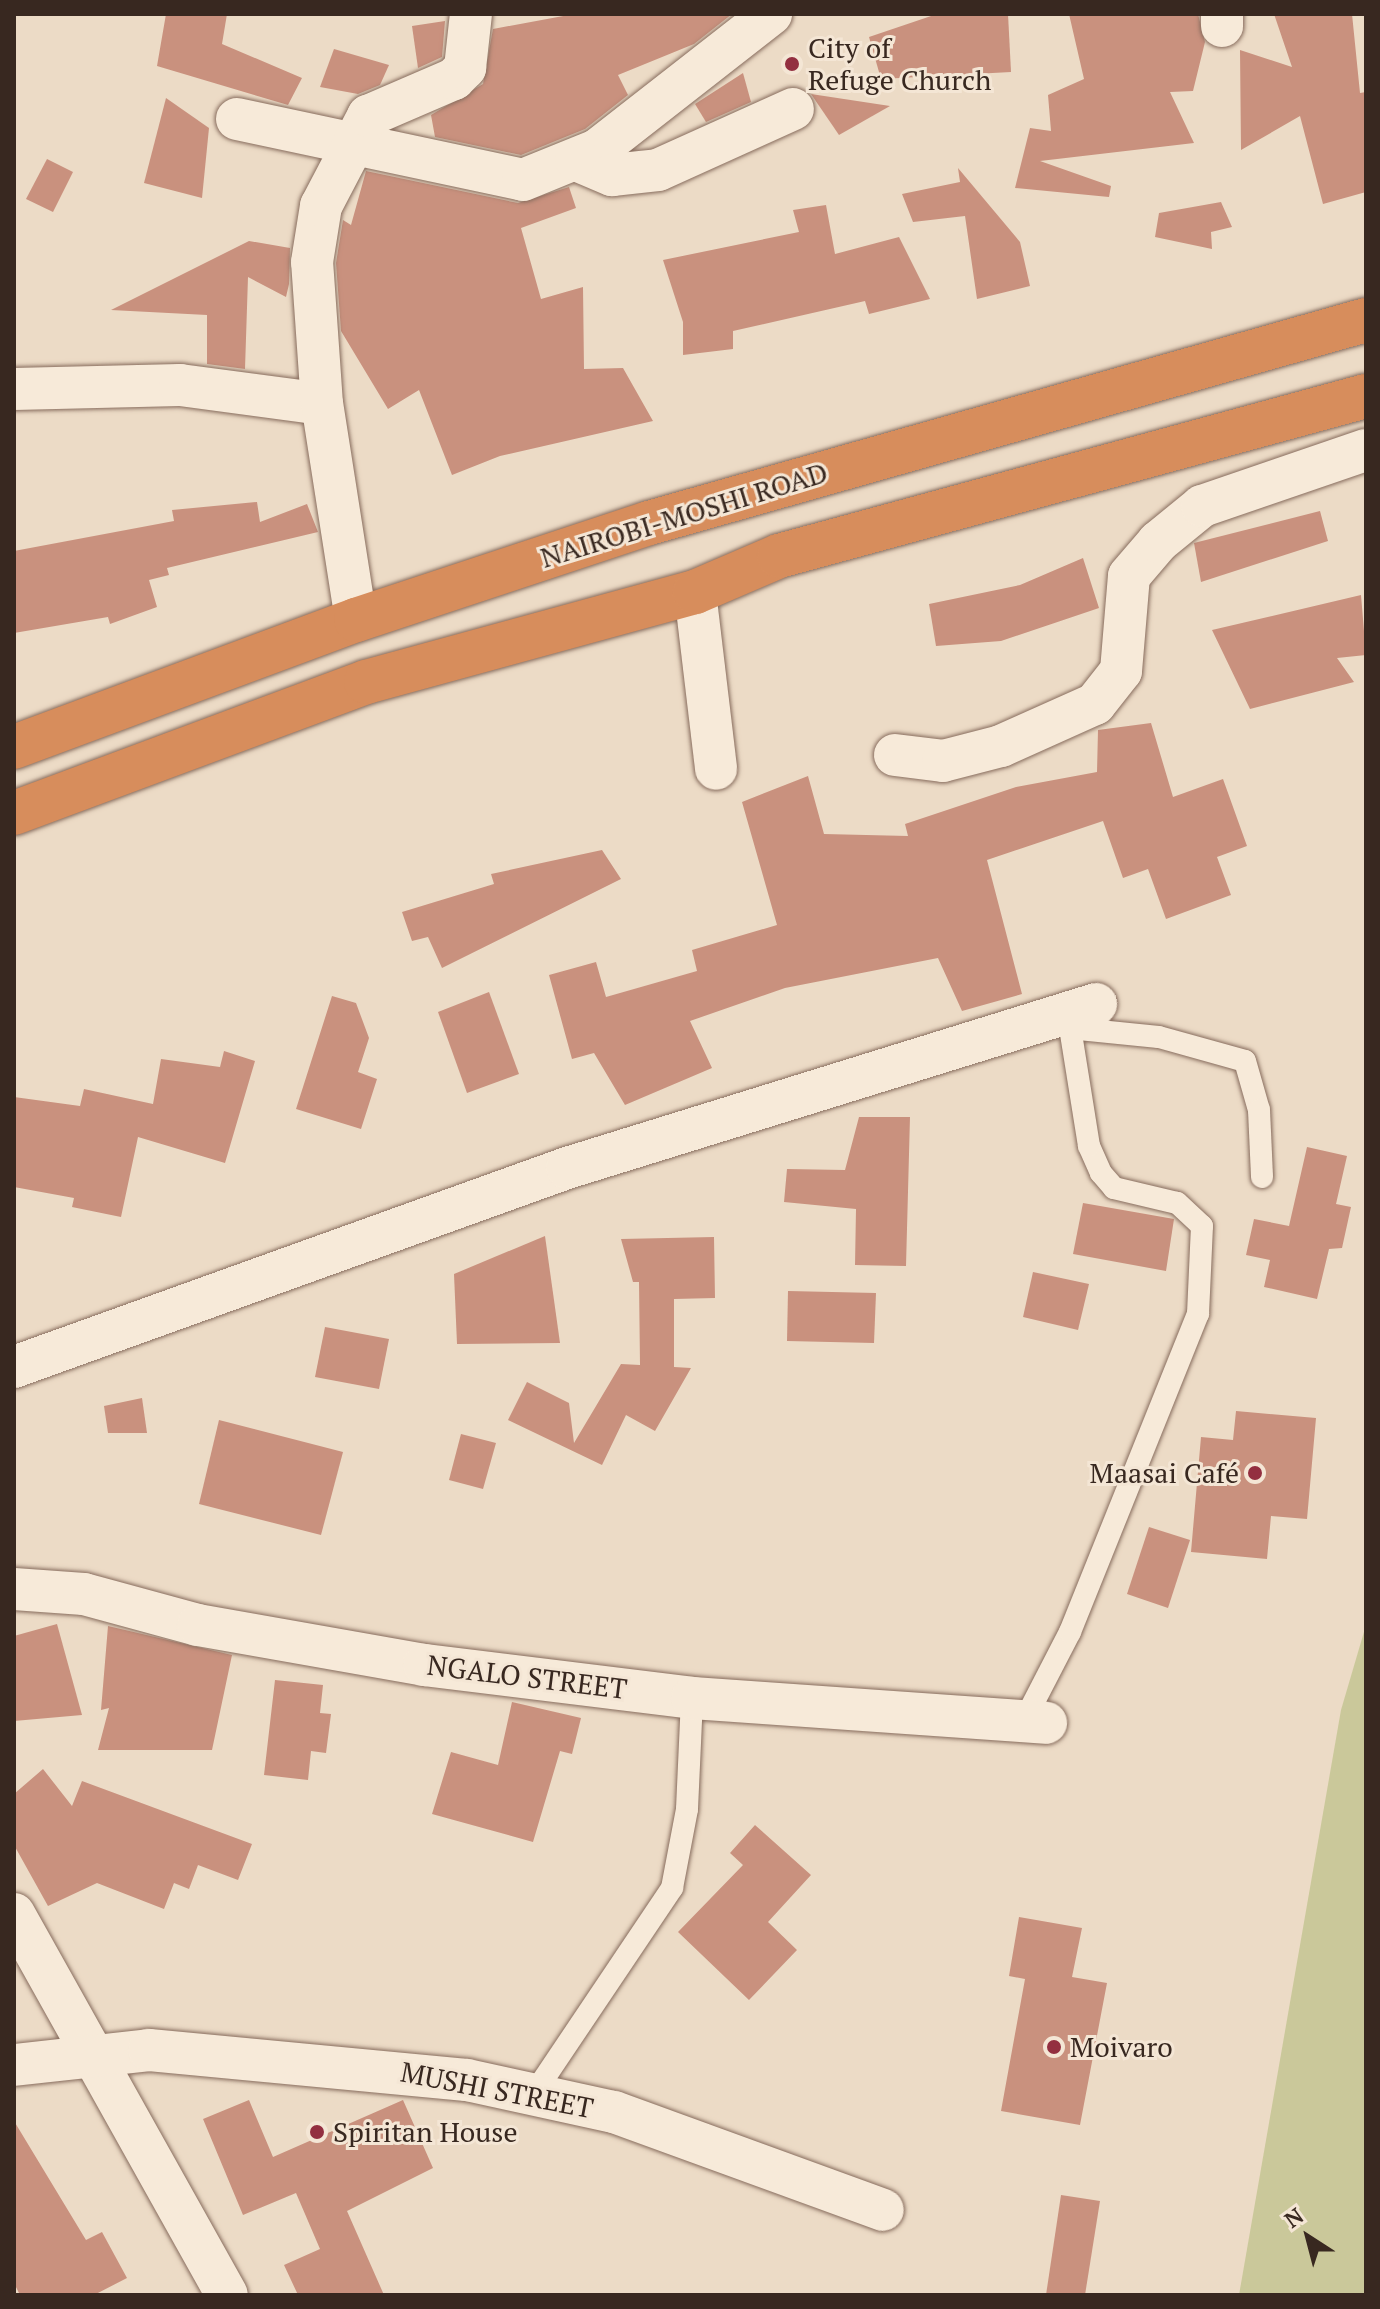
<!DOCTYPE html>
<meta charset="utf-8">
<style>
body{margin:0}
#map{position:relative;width:1380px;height:2309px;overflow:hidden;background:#ecdbc6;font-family:"PT Serif",serif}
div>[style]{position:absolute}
.green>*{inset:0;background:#cac89a}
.building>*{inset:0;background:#c9917e}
.roads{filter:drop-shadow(0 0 2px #876c5d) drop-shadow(0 0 2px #876c5d)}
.lane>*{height:22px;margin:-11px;padding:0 11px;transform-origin:11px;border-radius:11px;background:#f7ead9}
.street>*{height:42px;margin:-21px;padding:0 21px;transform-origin:21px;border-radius:21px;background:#f7ead9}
.highway>*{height:44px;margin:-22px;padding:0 22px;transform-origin:22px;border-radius:22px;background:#d78d5c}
.dots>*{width:22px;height:22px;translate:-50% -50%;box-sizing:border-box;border:4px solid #f4e6d5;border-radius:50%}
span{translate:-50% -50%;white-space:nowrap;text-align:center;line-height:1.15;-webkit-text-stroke:6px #f4e6d5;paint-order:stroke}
.poi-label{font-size:28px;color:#382820}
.left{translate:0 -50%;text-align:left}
.right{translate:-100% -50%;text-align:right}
.street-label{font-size:28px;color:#382820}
.frame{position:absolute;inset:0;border:16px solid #382820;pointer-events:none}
.north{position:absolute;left:1268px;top:2197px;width:80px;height:80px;-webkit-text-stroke:6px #f4e6d5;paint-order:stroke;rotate:324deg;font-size:22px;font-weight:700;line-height:32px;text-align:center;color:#382820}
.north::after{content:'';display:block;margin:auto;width:28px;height:36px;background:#382820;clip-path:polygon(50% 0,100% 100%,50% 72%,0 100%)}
</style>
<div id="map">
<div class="green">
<div style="clip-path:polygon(1366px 1625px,1366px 2295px,1239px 2295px,1341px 1710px)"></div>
</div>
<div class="building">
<div style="clip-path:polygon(166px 14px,227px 14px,222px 44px,302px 78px,288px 105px,157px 66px)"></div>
<div style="clip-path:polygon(574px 14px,732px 14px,694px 44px,618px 75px,628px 95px,585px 129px,521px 155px,435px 137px,431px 115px,483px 84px,493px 29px)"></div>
<div style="clip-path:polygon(937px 14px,1008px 14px,1011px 72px,881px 79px,869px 37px)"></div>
<div style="clip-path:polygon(1069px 14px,1198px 14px,1205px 42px,1193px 91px,1170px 92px,1194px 143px,1040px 161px,1111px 186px,1109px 197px,1015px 188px,1030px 128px,1051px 131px,1048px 95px,1084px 79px)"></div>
<div style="clip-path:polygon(1274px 14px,1352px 14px,1360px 93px,1366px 92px,1366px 192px,1323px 204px,1300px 116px,1241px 150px,1240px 50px,1292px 67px)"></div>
<div style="clip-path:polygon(445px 21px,442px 57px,418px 68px,412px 26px)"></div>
<div style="clip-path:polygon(334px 49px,389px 65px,380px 85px,358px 94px,320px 87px)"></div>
<div style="clip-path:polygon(743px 73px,751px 102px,706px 122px,695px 104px)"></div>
<div style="clip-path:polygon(811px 94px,890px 106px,839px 135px)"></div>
<div style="clip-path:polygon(166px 98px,209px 128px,202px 198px,144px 183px)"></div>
<div style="clip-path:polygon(47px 159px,73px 172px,53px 212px,26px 199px)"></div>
<div style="clip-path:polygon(958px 168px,1020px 242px,1030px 286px,977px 299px,965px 216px,913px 222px,902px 194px,960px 182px)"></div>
<div style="clip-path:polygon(366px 171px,518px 203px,569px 187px,576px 208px,521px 228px,541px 299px,583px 287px,584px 369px,623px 368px,653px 421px,500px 456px,452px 475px,419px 390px,388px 409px,341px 331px,336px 263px,343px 220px,351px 225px)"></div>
<div style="clip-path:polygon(1221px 202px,1232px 227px,1211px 232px,1212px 249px,1155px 237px,1159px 213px)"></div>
<div style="clip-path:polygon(826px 205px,835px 254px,899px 237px,930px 299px,869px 314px,865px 301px,733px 331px,733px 349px,683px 355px,683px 322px,663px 260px,799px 232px,793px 210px)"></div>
<div style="clip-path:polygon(249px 241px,290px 248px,289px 284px,286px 297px,248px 277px,245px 369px,207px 364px,207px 315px,111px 310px)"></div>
<div style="clip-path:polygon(257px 502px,260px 522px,307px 504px,318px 532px,167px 568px,169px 575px,149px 580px,157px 607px,110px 624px,108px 617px,14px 633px,14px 551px,174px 521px,172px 510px)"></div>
<div style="clip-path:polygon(1320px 511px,1328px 541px,1201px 582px,1194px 543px)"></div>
<div style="clip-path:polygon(1083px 558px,1099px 608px,1001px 641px,936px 646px,929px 604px,1020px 585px)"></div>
<div style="clip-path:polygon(1361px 595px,1366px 655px,1337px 658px,1354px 682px,1250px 709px,1212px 630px)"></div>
<div style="clip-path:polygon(1151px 723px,1173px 797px,1223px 779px,1247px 846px,1217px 857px,1231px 895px,1166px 919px,1148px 869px,1123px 878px,1103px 821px,987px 860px,1022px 994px,962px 1011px,938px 958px,785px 988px,690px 1021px,712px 1068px,625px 1105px,594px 1053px,572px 1059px,549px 975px,596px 962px,606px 997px,697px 971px,692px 950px,777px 925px,742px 802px,808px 776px,824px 834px,908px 836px,905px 824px,1016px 787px,1097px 772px,1098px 730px)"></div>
<div style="clip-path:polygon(602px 850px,621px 879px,442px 968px,428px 937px,412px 941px,402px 912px,494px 884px,491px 874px)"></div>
<div style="clip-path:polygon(489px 992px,519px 1074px,467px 1093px,438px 1012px)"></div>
<div style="clip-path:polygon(332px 996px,356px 1003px,369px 1038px,358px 1072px,377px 1079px,361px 1129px,296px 1109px)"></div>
<div style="clip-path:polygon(224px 1051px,255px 1061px,225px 1163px,138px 1137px,121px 1217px,72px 1207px,74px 1198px,14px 1187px,14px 1097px,80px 1106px,84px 1089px,153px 1104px,161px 1059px,220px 1067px)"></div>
<div style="clip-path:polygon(859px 1117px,910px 1117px,906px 1266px,855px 1265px,856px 1209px,784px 1202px,787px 1169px,845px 1170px)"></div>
<div style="clip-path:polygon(1307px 1147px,1347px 1156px,1336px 1204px,1351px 1207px,1342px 1248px,1329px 1249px,1317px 1299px,1264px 1287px,1270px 1260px,1246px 1255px,1254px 1219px,1289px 1226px)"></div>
<div style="clip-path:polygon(1083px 1203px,1174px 1219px,1166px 1271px,1073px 1254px)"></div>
<div style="clip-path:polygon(545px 1236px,560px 1343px,457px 1344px,454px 1274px)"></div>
<div style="clip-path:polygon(714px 1237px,715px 1298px,674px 1299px,674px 1367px,691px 1368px,655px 1431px,626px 1415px,602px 1465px,508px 1420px,527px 1382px,569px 1403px,574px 1443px,621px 1364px,640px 1365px,639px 1282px,633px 1282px,621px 1239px)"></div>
<div style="clip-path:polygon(1033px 1272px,1089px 1284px,1078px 1330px,1023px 1317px)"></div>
<div style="clip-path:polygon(788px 1291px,876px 1293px,874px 1343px,787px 1341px)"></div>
<div style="clip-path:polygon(325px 1327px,389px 1339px,379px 1389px,315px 1377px)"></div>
<div style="clip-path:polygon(142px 1398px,147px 1433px,108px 1433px,104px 1406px)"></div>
<div style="clip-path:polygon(1236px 1411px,1316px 1418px,1307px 1519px,1271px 1516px,1267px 1559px,1191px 1552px,1201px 1437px,1233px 1440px)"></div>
<div style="clip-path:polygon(219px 1420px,343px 1452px,321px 1535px,199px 1504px)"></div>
<div style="clip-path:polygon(461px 1434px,496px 1443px,483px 1489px,449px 1480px)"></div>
<div style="clip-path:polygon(1149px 1527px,1190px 1540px,1168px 1608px,1127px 1594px)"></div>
<div style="clip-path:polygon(57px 1624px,82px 1715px,14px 1721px,14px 1636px)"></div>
<div style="clip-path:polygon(108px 1626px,232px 1655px,212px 1750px,98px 1750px,109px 1708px,101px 1710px)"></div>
<div style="clip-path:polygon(275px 1680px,323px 1685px,320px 1713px,331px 1714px,326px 1753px,311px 1751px,308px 1780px,264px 1775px)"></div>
<div style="clip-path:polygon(512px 1702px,581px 1718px,572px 1754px,560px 1751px,533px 1842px,432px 1814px,451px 1752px,498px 1765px)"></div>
<div style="clip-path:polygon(43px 1769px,72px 1806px,82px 1781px,252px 1844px,238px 1880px,198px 1865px,189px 1889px,174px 1883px,164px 1909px,97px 1883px,48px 1906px,14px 1845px,14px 1794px)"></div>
<div style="clip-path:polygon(755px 1825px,811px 1875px,768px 1922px,797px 1950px,749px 2000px,678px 1932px,743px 1865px,730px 1853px)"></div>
<div style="clip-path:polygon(1019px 1917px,1082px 1928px,1072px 1977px,1107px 1983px,1080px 2125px,1001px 2111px,1025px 1979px,1009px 1976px)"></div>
<div style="clip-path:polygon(249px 2100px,273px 2157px,403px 2100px,433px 2168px,347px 2211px,384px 2295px,298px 2295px,284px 2265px,320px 2249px,296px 2193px,243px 2215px,203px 2119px)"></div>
<div style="clip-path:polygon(14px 2121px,86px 2240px,102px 2232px,127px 2278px,94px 2295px,20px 2295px,14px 2283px)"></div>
<div style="clip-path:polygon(1061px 2195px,1100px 2201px,1085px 2295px,1046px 2295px)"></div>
</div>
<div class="roads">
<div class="lane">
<div style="left:1069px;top:1028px;width:90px;rotate:5.7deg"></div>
<div style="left:1159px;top:1037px;width:89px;rotate:15.6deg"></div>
<div style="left:1245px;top:1061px;width:51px;rotate:74.1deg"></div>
<div style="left:1259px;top:1110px;width:67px;rotate:87.4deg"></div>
<div style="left:1024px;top:1721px;width:100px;rotate:-62.7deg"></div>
<div style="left:1070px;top:1632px;width:343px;rotate:-68.1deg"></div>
<div style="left:1198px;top:1314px;width:88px;rotate:-87.4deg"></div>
<div style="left:1202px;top:1226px;width:34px;rotate:-137deg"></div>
<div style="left:1177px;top:1203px;width:65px;rotate:-166.6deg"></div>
<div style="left:1114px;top:1188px;width:20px;rotate:-131deg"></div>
<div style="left:1101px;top:1173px;width:30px;rotate:-114deg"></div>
<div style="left:1089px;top:1146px;width:140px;rotate:-99.1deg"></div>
<div style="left:535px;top:2092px;width:246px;rotate:-56.1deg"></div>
<div style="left:672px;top:1888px;width:80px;rotate:-79.2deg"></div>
<div style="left:687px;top:1809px;width:111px;rotate:-87.4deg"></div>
</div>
<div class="street">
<div style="left:1222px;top:26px;width:12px;rotate:-90deg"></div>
<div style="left:237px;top:119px;width:292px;rotate:12deg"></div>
<div style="left:523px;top:180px;width:80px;rotate:-22.1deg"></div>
<div style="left:597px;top:150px;width:221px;rotate:-38deg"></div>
<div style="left:576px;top:160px;width:39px;rotate:23deg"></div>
<div style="left:612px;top:175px;width:46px;rotate:-6.2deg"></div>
<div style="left:658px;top:170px;width:148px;rotate:-24.3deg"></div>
<div style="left:14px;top:389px;width:166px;rotate:-1.4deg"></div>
<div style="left:180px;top:385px;width:143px;rotate:7.6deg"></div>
<div style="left:695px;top:592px;width:178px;rotate:83.2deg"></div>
<div style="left:356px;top:620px;width:219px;rotate:-98.9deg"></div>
<div style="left:322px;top:404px;width:142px;rotate:-94deg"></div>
<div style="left:312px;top:262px;width:57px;rotate:-80.9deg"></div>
<div style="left:321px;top:206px;width:102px;rotate:-62.4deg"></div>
<div style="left:368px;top:116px;width:94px;rotate:-23.3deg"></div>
<div style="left:454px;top:79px;width:16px;rotate:-45deg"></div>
<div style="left:465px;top:68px;width:54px;rotate:-83.7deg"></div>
<div style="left:895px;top:755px;width:48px;rotate:7.1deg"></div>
<div style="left:943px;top:761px;width:60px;rotate:-14.5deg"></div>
<div style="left:1001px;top:746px;width:103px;rotate:-24.1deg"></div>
<div style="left:1095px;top:704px;width:42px;rotate:-51.8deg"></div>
<div style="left:1121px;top:671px;width:95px;rotate:-85.2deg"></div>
<div style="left:1129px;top:576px;width:45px;rotate:-49.5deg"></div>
<div style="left:1158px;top:542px;width:57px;rotate:-39.3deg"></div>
<div style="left:1202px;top:506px;width:173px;rotate:-18.9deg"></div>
<div style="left:14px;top:1367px;width:588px;rotate:-19.79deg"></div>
<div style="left:567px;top:1168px;width:554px;rotate:-17.22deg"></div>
<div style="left:14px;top:1589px;width:70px;rotate:4.1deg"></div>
<div style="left:84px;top:1594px;width:118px;rotate:15.2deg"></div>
<div style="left:198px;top:1625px;width:230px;rotate:10deg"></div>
<div style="left:424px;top:1665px;width:270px;rotate:7deg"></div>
<div style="left:692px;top:1698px;width:355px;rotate:4deg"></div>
<div style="left:14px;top:1914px;width:436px;rotate:60.8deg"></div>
<div style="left:14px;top:2065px;width:136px;rotate:-6.3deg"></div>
<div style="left:149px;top:2050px;width:319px;rotate:5.4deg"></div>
<div style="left:467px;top:2080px;width:150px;rotate:12.3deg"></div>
<div style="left:614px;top:2112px;width:286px;rotate:20deg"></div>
</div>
<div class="highway">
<div style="left:14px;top:747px;width:365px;rotate:-20.4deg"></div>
<div style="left:356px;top:620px;width:309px;rotate:-18.3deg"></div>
<div style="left:649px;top:523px;width:745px;rotate:-15.81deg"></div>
<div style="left:14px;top:813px;width:376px;rotate:-20.4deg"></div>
<div style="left:366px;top:682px;width:341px;rotate:-15.3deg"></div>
<div style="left:695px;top:592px;width:91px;rotate:-23.2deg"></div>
<div style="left:779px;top:556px;width:608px;rotate:-15.25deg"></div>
</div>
</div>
<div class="dots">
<div style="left:792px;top:64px;background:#932f40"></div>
<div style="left:1255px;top:1473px;background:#932f40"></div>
<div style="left:1054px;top:2047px;background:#932f40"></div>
<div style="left:317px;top:2132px;background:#932f40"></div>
</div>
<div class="poi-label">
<span class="left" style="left:808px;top:64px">City of<br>Refuge Church</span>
<span class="right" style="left:1239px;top:1473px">Maasai Café</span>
<span class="left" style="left:1070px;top:2047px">Moivaro</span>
<span class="left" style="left:333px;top:2132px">Spiritan House</span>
</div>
<div class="street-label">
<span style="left:684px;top:515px;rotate:-17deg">NAIROBI-MOSHI ROAD</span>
<span style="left:527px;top:1677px;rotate:7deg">NGALO STREET</span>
<span style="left:497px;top:2090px;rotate:11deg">MUSHI STREET</span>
</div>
<div class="frame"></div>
<div class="north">N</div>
</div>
